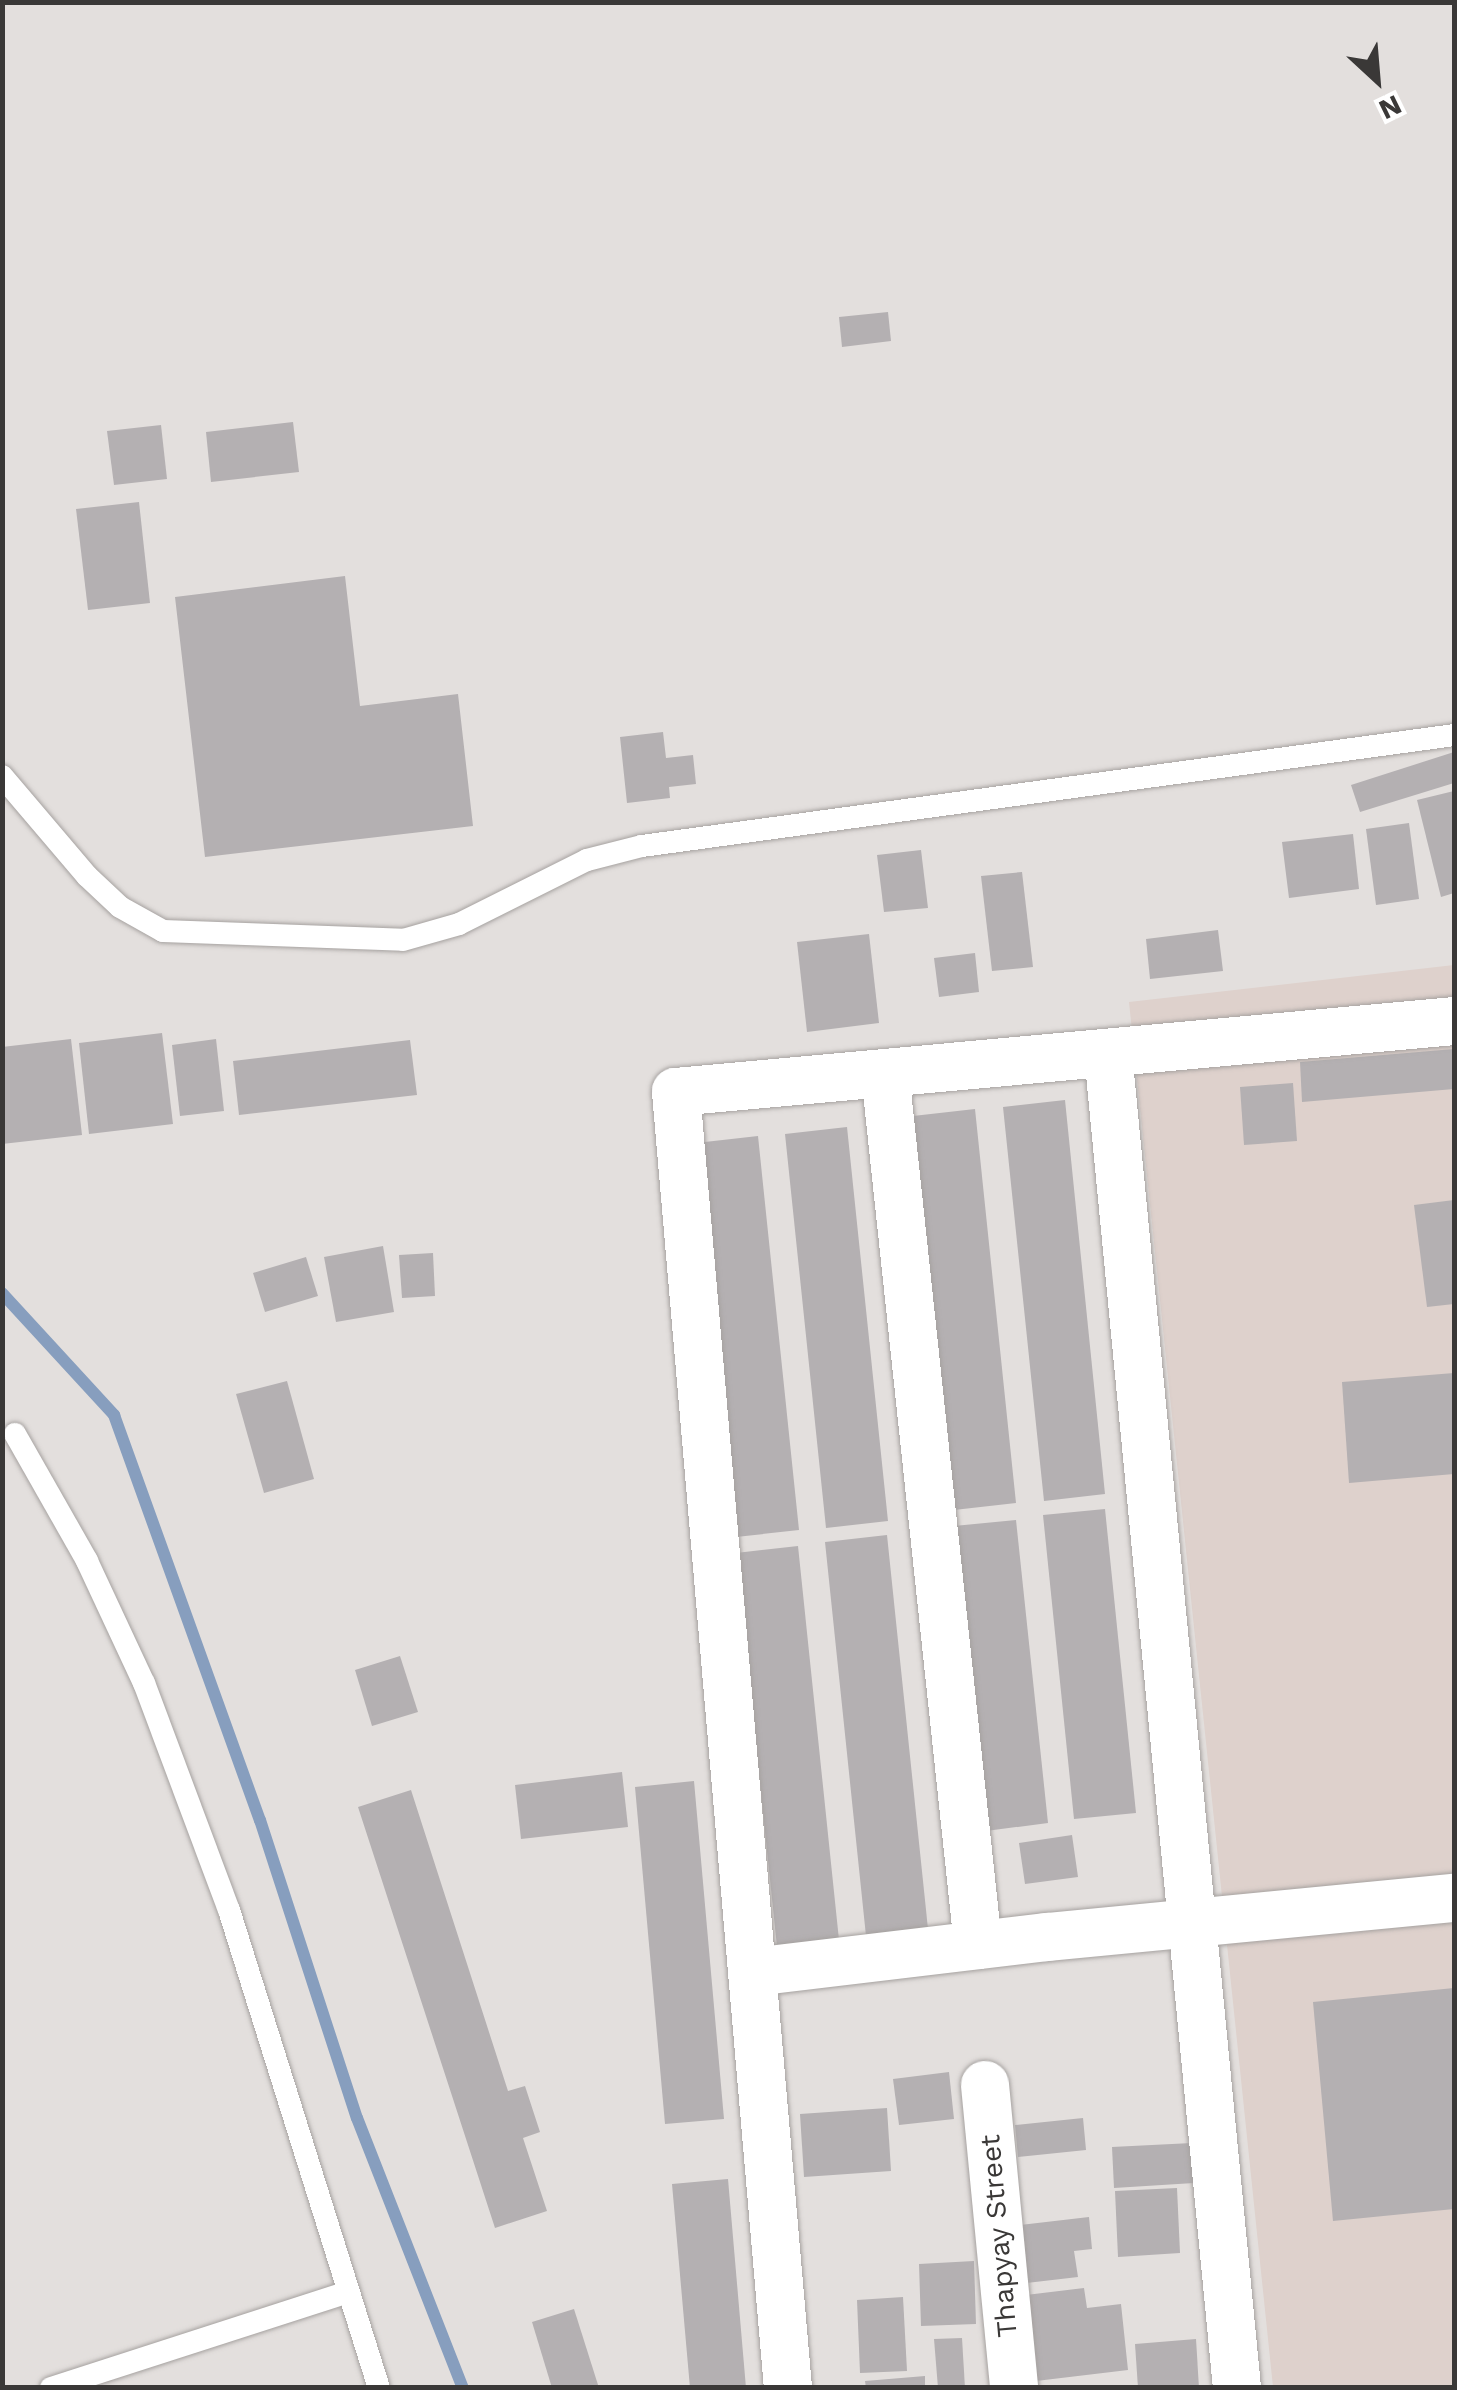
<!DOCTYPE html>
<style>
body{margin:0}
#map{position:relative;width:1457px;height:2390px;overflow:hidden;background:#e3dfdd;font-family:"Work Sans",sans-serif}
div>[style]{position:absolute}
.built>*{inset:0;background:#ded1cc}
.stream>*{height:12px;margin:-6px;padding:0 6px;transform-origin:6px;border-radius:6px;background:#879ebe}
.building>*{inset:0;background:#b4b0b2}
.roads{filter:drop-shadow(0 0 2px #a6a2a0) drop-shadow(0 0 2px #a6a2a0)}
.service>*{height:22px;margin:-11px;padding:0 11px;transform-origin:11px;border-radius:11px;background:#fff}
.minor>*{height:48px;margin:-24px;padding:0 24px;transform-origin:24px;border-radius:24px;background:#fff}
span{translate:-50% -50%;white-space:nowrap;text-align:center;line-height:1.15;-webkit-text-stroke:10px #fff;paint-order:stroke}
.street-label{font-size:28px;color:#3a3837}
.frame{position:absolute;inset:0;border:5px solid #3a3837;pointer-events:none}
.north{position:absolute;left:1327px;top:30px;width:100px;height:100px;-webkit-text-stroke:8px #fff;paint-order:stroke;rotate:154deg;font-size:28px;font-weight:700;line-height:40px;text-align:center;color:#3a3837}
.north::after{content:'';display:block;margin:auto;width:35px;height:45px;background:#3a3837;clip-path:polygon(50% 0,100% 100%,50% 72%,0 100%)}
</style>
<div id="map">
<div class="built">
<div style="clip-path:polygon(1454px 965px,1454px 2387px,1273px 2387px,1129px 1002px)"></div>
</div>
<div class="stream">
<div style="left:2px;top:1293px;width:166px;rotate:47.4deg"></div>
<div style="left:114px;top:1415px;width:431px;rotate:70.2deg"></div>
<div style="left:260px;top:1820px;width:313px;rotate:72deg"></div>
<div style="left:357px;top:2118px;width:290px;rotate:68.6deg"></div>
</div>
<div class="building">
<div style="clip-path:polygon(888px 312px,891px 341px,842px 347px,839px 317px)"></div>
<div style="clip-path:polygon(293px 422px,299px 472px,211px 482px,206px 432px)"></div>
<div style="clip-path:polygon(161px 425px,167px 479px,114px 485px,107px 431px)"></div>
<div style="clip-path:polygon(139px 502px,150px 603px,88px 610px,76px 509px)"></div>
<div style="clip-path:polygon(345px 576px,360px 706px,458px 694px,473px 826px,205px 857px,175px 597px)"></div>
<div style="clip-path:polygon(663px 732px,666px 758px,693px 755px,696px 784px,669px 787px,670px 798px,627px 803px,620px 737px)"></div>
<div style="clip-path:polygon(1454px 752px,1454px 783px,1360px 812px,1351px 785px)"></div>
<div style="clip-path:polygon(1454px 791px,1454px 893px,1441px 897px,1417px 800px)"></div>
<div style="clip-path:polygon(1409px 823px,1419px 899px,1376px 905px,1366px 829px)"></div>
<div style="clip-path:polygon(1353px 834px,1359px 889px,1289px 898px,1282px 842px)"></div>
<div style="clip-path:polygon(921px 850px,928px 908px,884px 912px,877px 855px)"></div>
<div style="clip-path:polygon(1022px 872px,1033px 967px,992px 971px,981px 876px)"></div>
<div style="clip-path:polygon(1218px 930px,1223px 971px,1150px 979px,1146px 939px)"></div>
<div style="clip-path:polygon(869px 934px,879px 1023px,807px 1032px,797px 942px)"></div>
<div style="clip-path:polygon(975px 953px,979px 992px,939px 997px,934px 958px)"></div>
<div style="clip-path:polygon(162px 1033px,173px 1124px,89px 1134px,79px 1043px)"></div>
<div style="clip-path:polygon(71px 1039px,82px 1135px,2px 1144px,2px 1047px)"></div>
<div style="clip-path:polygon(216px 1039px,224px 1111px,180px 1116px,172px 1045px)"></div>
<div style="clip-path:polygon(410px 1040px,417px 1095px,239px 1115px,233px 1061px)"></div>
<div style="clip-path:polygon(1454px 1049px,1454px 1089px,1302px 1102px,1300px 1062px)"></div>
<div style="clip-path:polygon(1293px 1083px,1297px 1141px,1244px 1145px,1240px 1087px)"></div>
<div style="clip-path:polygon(1065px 1100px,1105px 1494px,1044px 1501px,1003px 1107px)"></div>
<div style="clip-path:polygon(975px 1109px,1016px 1503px,954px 1510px,913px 1116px)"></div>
<div style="clip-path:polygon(847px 1127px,888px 1521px,826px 1528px,785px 1134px)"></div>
<div style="clip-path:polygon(758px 1136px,799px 1530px,736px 1537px,696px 1143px)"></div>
<div style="clip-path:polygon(1454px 1200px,1454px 1304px,1427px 1307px,1414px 1205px)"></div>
<div style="clip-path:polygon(383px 1246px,394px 1312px,336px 1322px,324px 1257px)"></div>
<div style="clip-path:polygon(433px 1253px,435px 1296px,402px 1298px,399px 1255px)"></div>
<div style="clip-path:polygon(306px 1257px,318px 1296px,265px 1312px,253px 1273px)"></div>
<div style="clip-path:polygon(1454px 1373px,1454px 1474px,1349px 1483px,1342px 1382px)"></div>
<div style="clip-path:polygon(287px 1381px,314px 1479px,264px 1493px,236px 1394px)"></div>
<div style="clip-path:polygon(1105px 1509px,1136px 1813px,1074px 1819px,1043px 1515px)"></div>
<div style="clip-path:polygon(1016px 1520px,1048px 1823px,986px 1831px,954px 1526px)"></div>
<div style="clip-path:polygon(887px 1535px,928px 1929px,866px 1936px,825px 1542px)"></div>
<div style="clip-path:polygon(798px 1546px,839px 1940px,777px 1947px,736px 1553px)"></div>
<div style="clip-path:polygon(400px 1656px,418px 1712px,372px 1726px,355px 1670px)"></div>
<div style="clip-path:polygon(622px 1772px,628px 1827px,521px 1839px,515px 1785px)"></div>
<div style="clip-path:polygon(694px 1781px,724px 2119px,665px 2124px,635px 1787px)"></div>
<div style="clip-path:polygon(411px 1790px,508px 2091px,525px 2086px,540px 2132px,523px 2138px,547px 2211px,495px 2228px,358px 1807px)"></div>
<div style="clip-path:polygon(1072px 1835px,1078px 1877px,1025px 1884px,1019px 1843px)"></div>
<div style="clip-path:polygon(1454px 1988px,1454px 2209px,1333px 2221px,1313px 2002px)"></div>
<div style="clip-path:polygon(949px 2072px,954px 2119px,899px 2125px,893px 2079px)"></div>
<div style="clip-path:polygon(887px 2108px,891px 2171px,804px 2177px,800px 2114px)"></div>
<div style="clip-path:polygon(1083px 2118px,1086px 2150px,1018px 2157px,1015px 2125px)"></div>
<div style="clip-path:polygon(1192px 2143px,1194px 2183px,1114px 2188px,1112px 2147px)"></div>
<div style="clip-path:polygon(728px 2179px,746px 2388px,690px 2388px,672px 2184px)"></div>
<div style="clip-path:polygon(1177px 2188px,1180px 2253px,1118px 2257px,1115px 2191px)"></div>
<div style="clip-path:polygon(1089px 2217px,1092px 2249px,1074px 2251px,1078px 2277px,1018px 2284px,1012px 2226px)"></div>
<div style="clip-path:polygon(974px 2261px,976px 2324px,921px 2326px,919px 2264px)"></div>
<div style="clip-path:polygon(1084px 2288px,1087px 2308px,1121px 2304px,1128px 2370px,1036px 2381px,1026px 2295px)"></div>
<div style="clip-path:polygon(903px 2297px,907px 2371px,860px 2373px,857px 2300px)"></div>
<div style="clip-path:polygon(574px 2309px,599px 2388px,552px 2388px,532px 2322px)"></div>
<div style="clip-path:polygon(962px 2338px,965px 2388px,938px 2388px,934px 2339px)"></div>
<div style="clip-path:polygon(1196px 2339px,1199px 2388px,1138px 2388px,1135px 2344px)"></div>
<div style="clip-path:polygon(925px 2376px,925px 2388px,866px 2388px,865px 2381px)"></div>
</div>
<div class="roads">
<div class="service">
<div style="left:2px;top:776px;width:131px;rotate:49.6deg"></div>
<div style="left:87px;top:876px;width:45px;rotate:43.2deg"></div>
<div style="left:120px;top:907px;width:49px;rotate:29.2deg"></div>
<div style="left:163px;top:931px;width:240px;rotate:2.1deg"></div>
<div style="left:403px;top:940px;width:58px;rotate:-15.9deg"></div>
<div style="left:459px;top:924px;width:143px;rotate:-26.6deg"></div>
<div style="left:587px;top:860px;width:57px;rotate:-14.3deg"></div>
<div style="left:642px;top:846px;width:820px;rotate:-7.78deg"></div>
<div style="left:15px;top:1434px;width:146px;rotate:60.4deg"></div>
<div style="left:87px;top:1561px;width:135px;rotate:65deg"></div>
<div style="left:144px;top:1683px;width:242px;rotate:69.5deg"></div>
<div style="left:229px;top:1910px;width:501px;rotate:72.58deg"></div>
<div style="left:51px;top:2388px;width:312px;rotate:-17.9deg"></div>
</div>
<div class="minor">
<div style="left:1108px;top:1053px;width:1341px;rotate:84.48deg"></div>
<div style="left:885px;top:1073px;width:877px;rotate:83.91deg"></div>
<div style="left:761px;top:1971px;width:288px;rotate:-6.8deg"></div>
<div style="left:1047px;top:1937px;width:409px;rotate:-5.5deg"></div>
<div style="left:985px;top:2085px;width:304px;rotate:84.5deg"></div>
<div style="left:788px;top:2388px;width:1301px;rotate:-94.94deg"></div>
<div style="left:676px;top:1092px;width:781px;rotate:-5.21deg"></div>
</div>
</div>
<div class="street-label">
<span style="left:999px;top:2236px;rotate:-95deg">Thapyay Street</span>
</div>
<div class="frame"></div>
<div class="north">N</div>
</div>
